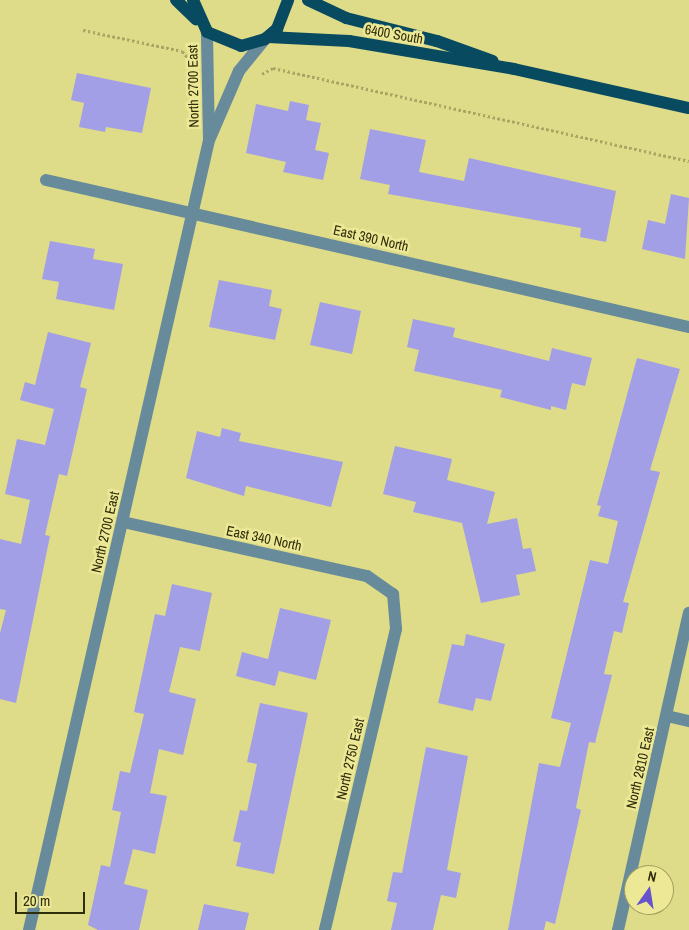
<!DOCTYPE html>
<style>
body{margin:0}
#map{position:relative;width:689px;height:930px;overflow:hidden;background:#dedb89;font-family:"Archivo Narrow",sans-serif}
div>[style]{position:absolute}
.building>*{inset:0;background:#a39fe6}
.path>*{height:3px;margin-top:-1.5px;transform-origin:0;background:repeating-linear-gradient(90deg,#a9a663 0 2.5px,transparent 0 5px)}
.minor>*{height:12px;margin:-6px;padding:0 6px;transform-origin:6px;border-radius:6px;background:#678b9a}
.major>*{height:12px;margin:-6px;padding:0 6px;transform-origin:6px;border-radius:6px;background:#084a60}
span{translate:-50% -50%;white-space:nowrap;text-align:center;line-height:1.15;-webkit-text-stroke:5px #ece896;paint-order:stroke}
.street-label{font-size:14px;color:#2f2d0a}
.north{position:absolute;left:624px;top:865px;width:50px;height:50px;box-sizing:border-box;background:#ece896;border:1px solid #a09d5e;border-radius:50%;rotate:13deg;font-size:14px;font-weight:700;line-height:20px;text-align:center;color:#2f2d0a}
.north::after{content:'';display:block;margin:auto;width:18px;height:22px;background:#6753cc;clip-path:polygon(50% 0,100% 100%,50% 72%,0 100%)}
.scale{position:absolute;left:15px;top:892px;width:70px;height:22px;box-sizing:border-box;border:2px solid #2f2d0a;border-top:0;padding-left:6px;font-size:15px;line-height:18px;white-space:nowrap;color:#2f2d0a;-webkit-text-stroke:4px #ece896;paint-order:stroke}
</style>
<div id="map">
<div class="building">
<div style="clip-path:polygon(77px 73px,151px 88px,142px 133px,106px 127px,105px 132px,79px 127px,84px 103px,71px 100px)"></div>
<div style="clip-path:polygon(290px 101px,309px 105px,306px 120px,321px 123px,315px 150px,329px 153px,323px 180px,283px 172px,286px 162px,246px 153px,256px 104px,288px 111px)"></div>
<div style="clip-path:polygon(370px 129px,426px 140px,419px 172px,464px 181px,469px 158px,616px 191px,606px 242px,580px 237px,581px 228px,388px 194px,390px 185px,360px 179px)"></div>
<div style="clip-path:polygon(671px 194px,689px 198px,685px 259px,642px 249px,648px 220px,665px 224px)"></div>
<div style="clip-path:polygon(50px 241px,95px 249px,93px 259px,123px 264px,114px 310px,56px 299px,59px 282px,42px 279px)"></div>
<div style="clip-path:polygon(219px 280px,272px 290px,269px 306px,282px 309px,275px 340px,209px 327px)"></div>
<div style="clip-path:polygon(320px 302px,361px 311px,352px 354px,310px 345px)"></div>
<div style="clip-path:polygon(413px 319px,455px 328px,453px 337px,549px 361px,552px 348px,592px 358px,585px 386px,572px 383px,566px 410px,551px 406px,551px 410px,500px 397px,502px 390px,414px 371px,419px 350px,407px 347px)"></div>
<div style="clip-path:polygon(48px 332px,91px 343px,80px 387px,87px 389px,67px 476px,59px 474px,45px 535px,50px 536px,16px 703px,0 699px,0 633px,6px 610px,0 609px,0 539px,21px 544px,30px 500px,5px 494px,17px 439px,45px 445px,54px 409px,20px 400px,25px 382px,35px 385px)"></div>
<div style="clip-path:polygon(637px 358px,680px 369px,650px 470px,660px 472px,623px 602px,629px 603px,622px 633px,614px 631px,604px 674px,612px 675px,595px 743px,589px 742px,576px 808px,581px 810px,555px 924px,546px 921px,544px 930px,508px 930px,539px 763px,560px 767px,571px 723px,551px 718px,590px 560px,608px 564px,618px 521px,598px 516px,601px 506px,597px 505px)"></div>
<div style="clip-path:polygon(222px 428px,241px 433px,239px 441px,343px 462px,331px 507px,246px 486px,244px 496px,186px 478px,197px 431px,220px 437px)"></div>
<div style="clip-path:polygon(395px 446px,452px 459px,447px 480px,495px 492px,487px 524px,517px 518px,523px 549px,531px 548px,536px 571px,516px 575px,520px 595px,481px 603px,462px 523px,413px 512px,416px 502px,383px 494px)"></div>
<div style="clip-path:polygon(172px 584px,212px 593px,200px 651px,180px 647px,169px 692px,196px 699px,183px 755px,159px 749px,150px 793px,167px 796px,155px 854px,133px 849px,124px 884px,148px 890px,139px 930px,98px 930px,88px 925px,101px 865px,110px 867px,121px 812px,112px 810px,120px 771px,130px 773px,144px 714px,134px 712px,155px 614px,165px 616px)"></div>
<div style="clip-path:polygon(280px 608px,331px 620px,316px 680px,279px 671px,275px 686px,236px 676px,242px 652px,268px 659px)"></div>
<div style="clip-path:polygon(466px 634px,505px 644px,491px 701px,476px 698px,473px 711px,438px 703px,452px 644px,464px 646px)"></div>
<div style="clip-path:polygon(260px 703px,308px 713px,274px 874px,236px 866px,241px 843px,233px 841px,240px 810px,247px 811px,257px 764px,247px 762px)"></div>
<div style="clip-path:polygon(426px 747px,468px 756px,447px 870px,461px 873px,456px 898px,441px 895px,433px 930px,391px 930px,397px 903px,387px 901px,393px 872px,402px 873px)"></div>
<div style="clip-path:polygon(204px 904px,249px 913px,245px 930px,198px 930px)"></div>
</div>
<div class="path">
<div style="left:83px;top:30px;width:101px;rotate:12deg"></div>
<div style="left:182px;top:51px;width:11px;rotate:49deg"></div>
<div style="left:262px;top:74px;width:13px;rotate:-29deg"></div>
<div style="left:273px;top:68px;width:426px;rotate:12.6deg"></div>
</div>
<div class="minor">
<div style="left:210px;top:138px;width:73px;rotate:-66.6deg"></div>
<div style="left:239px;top:71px;width:41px;rotate:-50.9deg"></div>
<div style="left:46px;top:180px;width:660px;rotate:12.88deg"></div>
<div style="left:123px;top:522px;width:250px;rotate:12.5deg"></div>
<div style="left:367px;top:576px;width:32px;rotate:35deg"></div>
<div style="left:393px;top:594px;width:35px;rotate:85deg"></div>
<div style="left:396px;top:629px;width:309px;rotate:103.3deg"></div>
<div style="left:667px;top:716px;width:23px;rotate:13deg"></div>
<div style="left:29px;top:930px;width:810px;rotate:-77.16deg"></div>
<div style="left:209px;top:140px;width:108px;rotate:-91.1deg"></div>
<div style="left:618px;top:930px;width:325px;rotate:-77.4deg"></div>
</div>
<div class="major">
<div style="left:176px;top:0;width:28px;rotate:44deg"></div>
<div style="left:193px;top:0;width:35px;rotate:66deg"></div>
<div style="left:207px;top:32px;width:37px;rotate:22deg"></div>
<div style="left:241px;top:46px;width:25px;rotate:-16deg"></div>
<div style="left:265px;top:39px;width:16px;rotate:-40deg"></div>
<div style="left:277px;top:29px;width:31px;rotate:-69deg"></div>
<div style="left:308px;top:0;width:42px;rotate:25.3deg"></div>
<div style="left:346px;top:18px;width:94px;rotate:14.2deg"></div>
<div style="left:437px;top:41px;width:59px;rotate:19.7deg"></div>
<div style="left:268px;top:37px;width:81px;rotate:2.8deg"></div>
<div style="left:349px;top:41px;width:167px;rotate:9.6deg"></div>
<div style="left:514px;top:69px;width:179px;rotate:12.6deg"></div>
</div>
<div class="street-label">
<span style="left:394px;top:34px;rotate:10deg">6400 South</span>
<span style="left:193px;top:86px;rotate:-91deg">North 2700 East</span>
<span style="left:371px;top:238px;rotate:13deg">East 390 North</span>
<span style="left:105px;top:532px;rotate:-77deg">North 2700 East</span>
<span style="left:264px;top:538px;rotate:12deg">East 340 North</span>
<span style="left:350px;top:759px;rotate:-77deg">North 2750 East</span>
<span style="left:640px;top:768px;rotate:-77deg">North 2810 East</span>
</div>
<div class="north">N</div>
<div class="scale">20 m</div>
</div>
